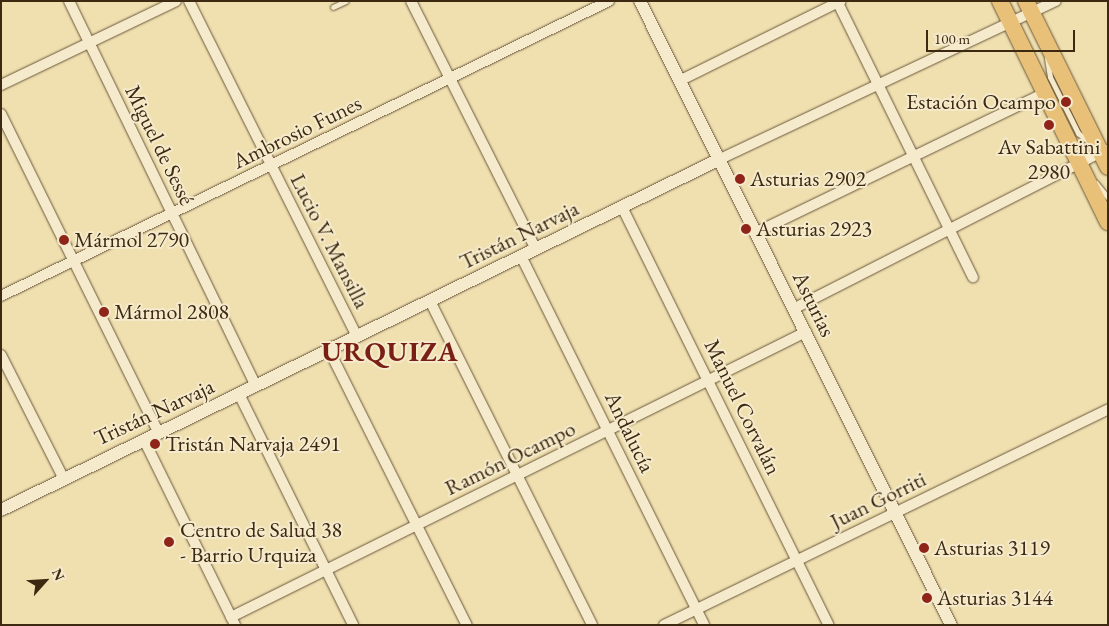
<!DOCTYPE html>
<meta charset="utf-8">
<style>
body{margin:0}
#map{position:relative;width:1109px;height:626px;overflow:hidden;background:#f0e0b0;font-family:"EB Garamond",serif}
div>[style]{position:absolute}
.roads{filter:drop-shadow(0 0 1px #6a573a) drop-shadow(0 0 1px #6a573a)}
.service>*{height:5px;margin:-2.5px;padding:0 2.5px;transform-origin:2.5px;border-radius:2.5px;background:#f5ebcc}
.minor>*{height:10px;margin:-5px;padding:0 5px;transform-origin:5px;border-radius:5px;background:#f5ebcc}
.tertiary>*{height:12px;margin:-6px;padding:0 6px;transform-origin:6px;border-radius:6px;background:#f5ebcc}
.primary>*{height:16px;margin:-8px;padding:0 8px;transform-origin:8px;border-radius:8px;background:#e8c078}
.dots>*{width:14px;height:14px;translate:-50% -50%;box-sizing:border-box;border:2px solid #f5ebcc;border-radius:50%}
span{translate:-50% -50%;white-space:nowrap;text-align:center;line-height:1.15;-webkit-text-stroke:4px #f5ebcc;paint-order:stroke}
.poi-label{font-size:22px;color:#3d2912}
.right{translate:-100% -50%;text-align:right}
.left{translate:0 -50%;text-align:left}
.street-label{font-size:22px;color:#3d2912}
.district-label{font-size:28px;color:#7a1f14;font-weight:700;letter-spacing:1px}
.frame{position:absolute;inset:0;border:2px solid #3d2912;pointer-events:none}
.north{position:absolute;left:20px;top:556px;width:50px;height:50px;-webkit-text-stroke:4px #f5ebcc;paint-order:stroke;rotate:64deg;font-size:14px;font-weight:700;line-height:20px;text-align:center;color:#3d2912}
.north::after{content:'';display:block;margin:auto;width:18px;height:22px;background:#3d2912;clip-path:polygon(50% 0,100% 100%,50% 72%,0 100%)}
.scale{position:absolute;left:926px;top:30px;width:149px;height:22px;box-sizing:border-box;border:2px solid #3d2912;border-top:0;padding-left:6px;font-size:15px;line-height:18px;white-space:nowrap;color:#3d2912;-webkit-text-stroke:4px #f5ebcc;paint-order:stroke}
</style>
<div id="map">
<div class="roads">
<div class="service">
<div style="left:333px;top:7px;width:14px;rotate:-25deg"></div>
<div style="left:1047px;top:58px;width:19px;rotate:81deg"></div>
<div style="left:1050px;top:77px;width:63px;rotate:63.4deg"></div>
<div style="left:1078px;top:133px;width:14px;rotate:39deg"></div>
<div style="left:1096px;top:183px;width:19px;rotate:51deg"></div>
</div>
<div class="minor">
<div style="left:69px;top:1px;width:428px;rotate:64.1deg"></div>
<div style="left:189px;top:1px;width:375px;rotate:63.4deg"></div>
<div style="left:411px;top:1px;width:278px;rotate:63.3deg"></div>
<div style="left:837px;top:1px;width:308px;rotate:63.8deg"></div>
<div style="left:681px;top:80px;width:178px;rotate:-26.3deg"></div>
<div style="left:1px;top:85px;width:194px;rotate:-25.6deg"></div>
<div style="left:1px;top:114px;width:356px;rotate:63.7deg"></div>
<div style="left:720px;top:159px;width:371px;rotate:-25.2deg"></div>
<div style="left:622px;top:207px;width:466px;rotate:63.7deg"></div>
<div style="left:757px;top:232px;width:319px;rotate:-25.8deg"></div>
<div style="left:521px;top:256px;width:412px;rotate:63.6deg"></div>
<div style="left:1px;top:296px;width:676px;rotate:-25.88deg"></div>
<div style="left:430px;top:301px;width:362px;rotate:63.4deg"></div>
<div style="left:795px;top:308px;width:348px;rotate:-27deg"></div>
<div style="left:329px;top:350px;width:308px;rotate:63.4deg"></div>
<div style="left:1px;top:355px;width:137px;rotate:63.1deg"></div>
<div style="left:239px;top:394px;width:258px;rotate:63.7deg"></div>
<div style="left:144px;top:440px;width:206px;rotate:63.8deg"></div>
<div style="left:231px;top:617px;width:642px;rotate:-26.37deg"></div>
<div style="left:664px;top:625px;width:494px;rotate:-25.9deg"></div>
</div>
<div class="tertiary">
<div style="left:640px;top:1px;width:697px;rotate:63.51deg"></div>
<div style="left:1px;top:510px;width:800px;rotate:-26.02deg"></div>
</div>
<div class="primary">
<div style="left:1000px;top:1px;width:246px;rotate:64deg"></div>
<div style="left:1026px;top:1px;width:185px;rotate:63.7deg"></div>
</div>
</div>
<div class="dots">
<div style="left:1066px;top:102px;background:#8f2418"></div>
<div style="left:1049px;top:125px;background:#8f2418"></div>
<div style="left:740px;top:179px;background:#8f2418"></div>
<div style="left:746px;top:229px;background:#8f2418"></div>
<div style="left:64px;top:240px;background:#8f2418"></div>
<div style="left:104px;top:312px;background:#8f2418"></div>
<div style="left:155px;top:444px;background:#8f2418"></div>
<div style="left:169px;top:542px;background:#8f2418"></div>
<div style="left:924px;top:548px;background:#8f2418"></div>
<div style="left:927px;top:598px;background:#8f2418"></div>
</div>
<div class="poi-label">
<span class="right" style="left:1056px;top:102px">Estación Ocampo</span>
<span style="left:1049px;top:159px">Av Sabattini<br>2980</span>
<span class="left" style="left:750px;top:179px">Asturias 2902</span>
<span class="left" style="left:756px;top:229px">Asturias 2923</span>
<span class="left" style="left:74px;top:240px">Mármol 2790</span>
<span class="left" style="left:114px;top:312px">Mármol 2808</span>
<span class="left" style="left:165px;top:444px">Tristán Narvaja 2491</span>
<span class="left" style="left:180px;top:542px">Centro de Salud 38<br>- Barrio Urquiza</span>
<span class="left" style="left:934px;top:548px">Asturias 3119</span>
<span class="left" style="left:937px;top:598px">Asturias 3144</span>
</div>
<div class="street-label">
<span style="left:297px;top:132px;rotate:-26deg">Ambrosio Funes</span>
<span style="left:160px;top:145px;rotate:64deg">Miguel de Sessé</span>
<span style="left:519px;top:235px;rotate:-26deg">Tristán Narvaja</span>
<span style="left:330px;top:241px;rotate:63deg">Lucio V. Mansilla</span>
<span style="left:814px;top:304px;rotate:64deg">Asturias</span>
<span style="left:743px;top:407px;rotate:64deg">Manuel Corvalán</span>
<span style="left:154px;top:412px;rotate:-25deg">Tristán Narvaja</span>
<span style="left:630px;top:432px;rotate:64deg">Andalucía</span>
<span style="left:510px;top:458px;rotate:-26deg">Ramón Ocampo</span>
<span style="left:878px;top:500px;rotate:-26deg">Juan Gorriti</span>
</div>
<div class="district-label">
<span style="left:390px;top:351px">URQUIZA</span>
</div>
<div class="frame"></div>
<div class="north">N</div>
<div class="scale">100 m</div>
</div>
